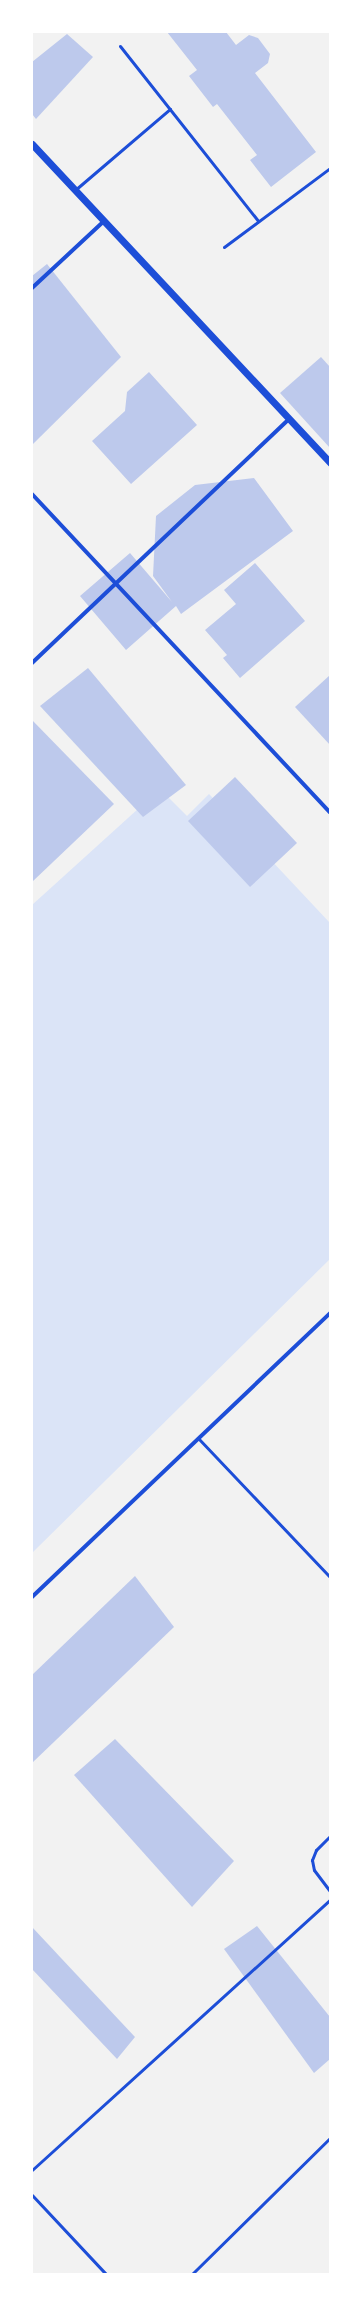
<!DOCTYPE html>
<style>
body{margin:0}
#map{position:relative;width:362px;height:2306px;overflow:hidden;background:#f2f2f2;font-family:"Times New Roman",serif}
div>[style]{position:absolute}
.green>*{inset:0;background:#dbe4f7}
.building>*{inset:0;background:#bdc9ec}
.service>*{height:3px;margin:-1.5px;padding:0 1.5px;transform-origin:1.5px;border-radius:1.5px;background:#1d4ed8}
.minor>*{height:4px;margin:-2px;padding:0 2px;transform-origin:2px;border-radius:2px;background:#1d4ed8}
.tertiary>*{height:7px;margin:-3.5px;padding:0 3.5px;transform-origin:3.5px;border-radius:3.5px;background:#1d4ed8}
span{translate:-50% -50%;white-space:nowrap;text-align:center;line-height:1.15;-webkit-text-stroke:4px #fff;paint-order:stroke}
.frame{position:absolute;inset:0;border:33px solid #fff;pointer-events:none}
</style>
<div id="map">
<div class="green">
<div style="clip-path:polygon(160px 789px,187px 816px,209px 794px,330px 923px,330px 1259px,32px 1553px,32px 905px)"></div>
</div>
<div class="building">
<div style="clip-path:polygon(167px 32px,226px 32px,236px 45px,249px 35px,258px 38px,270px 54px,268px 63px,255px 73px,316px 152px,271px 187px,250px 160px,257px 155px,217px 104px,213px 107px,189px 76px,197px 70px)"></div>
<div style="clip-path:polygon(67px 34px,93px 57px,36px 119px,32px 114px,32px 62px)"></div>
<div style="clip-path:polygon(47px 264px,121px 357px,32px 445px,32px 276px)"></div>
<div style="clip-path:polygon(321px 357px,330px 367px,330px 448px,280px 393px)"></div>
<div style="clip-path:polygon(149px 372px,197px 425px,131px 484px,92px 441px,125px 411px,127px 392px)"></div>
<div style="clip-path:polygon(254px 478px,293px 531px,181px 614px,176px 606px,126px 650px,80px 596px,130px 553px,172px 602px,153px 576px,156px 516px,195px 485px)"></div>
<div style="clip-path:polygon(255px 563px,305px 621px,240px 678px,223px 658px,227px 655px,205px 630px,236px 604px,224px 590px)"></div>
<div style="clip-path:polygon(88px 668px,186px 785px,143px 817px,40px 706px)"></div>
<div style="clip-path:polygon(330px 675px,330px 745px,295px 707px)"></div>
<div style="clip-path:polygon(32px 720px,114px 804px,32px 882px)"></div>
<div style="clip-path:polygon(235px 777px,297px 843px,250px 887px,188px 821px)"></div>
<div style="clip-path:polygon(135px 1576px,174px 1627px,32px 1763px,32px 1675px)"></div>
<div style="clip-path:polygon(115px 1739px,234px 1861px,192px 1907px,74px 1775px)"></div>
<div style="clip-path:polygon(257px 1926px,330px 2017px,330px 2059px,314px 2073px,224px 1949px)"></div>
<div style="clip-path:polygon(32px 1927px,135px 2037px,117px 2059px,32px 1969px)"></div>
</div>
<div class="service">
<div style="left:120px;top:46px;width:223px;rotate:51.7deg"></div>
<div style="left:75px;top:190px;width:125px;rotate:-40.5deg"></div>
<div style="left:224px;top:247px;width:132px;rotate:-36.7deg"></div>
<div style="left:198px;top:1438px;width:192px;rotate:46.5deg"></div>
<div style="left:330px;top:1836px;width:20px;rotate:135deg"></div>
<div style="left:316px;top:1850px;width:11px;rotate:112deg"></div>
<div style="left:312px;top:1860px;width:10px;rotate:79deg"></div>
<div style="left:314px;top:1870px;width:26px;rotate:53deg"></div>
<div style="left:32px;top:2170px;width:402px;rotate:-42.2deg"></div>
<div style="left:32px;top:2195px;width:108px;rotate:46.9deg"></div>
<div style="left:192px;top:2274px;width:194px;rotate:-44.6deg"></div>
</div>
<div class="minor">
<div style="left:32px;top:288px;width:98px;rotate:-42.9deg"></div>
<div style="left:32px;top:494px;width:436px;rotate:46.9deg"></div>
<div style="left:32px;top:663px;width:354px;rotate:-43.5deg"></div>
<div style="left:32px;top:1597px;width:412px;rotate:-43.6deg"></div>
</div>
<div class="tertiary">
<div style="left:32px;top:144px;width:437px;rotate:46.9deg"></div>
</div>
<div class="frame"></div>
</div>
